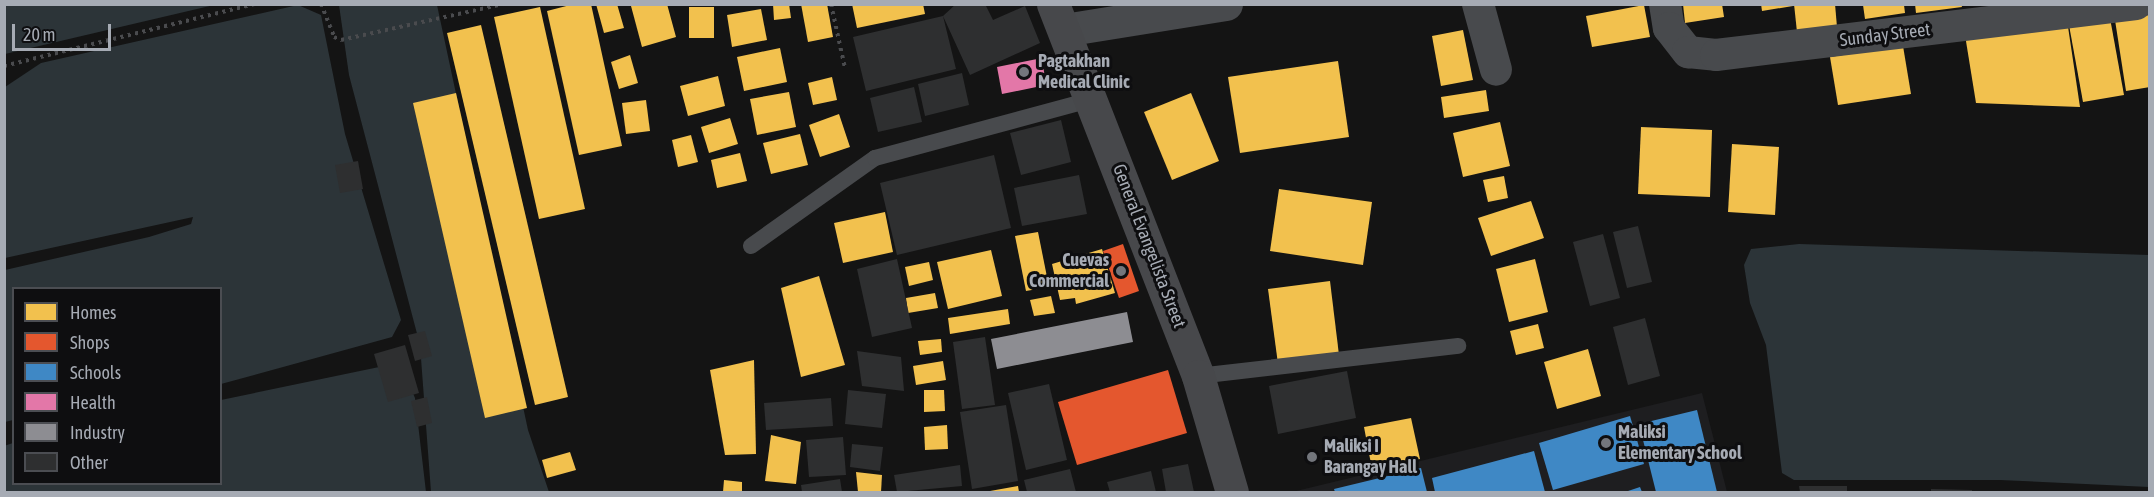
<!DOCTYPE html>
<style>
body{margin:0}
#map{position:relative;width:2154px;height:497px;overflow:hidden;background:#141414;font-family:"Asap Condensed",sans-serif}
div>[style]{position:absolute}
.built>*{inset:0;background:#1e1e20}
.water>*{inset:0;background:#2c3438}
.homes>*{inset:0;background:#f2c14e}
.shops>*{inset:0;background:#e4572e}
.schools>*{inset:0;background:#3f88c5}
.health>*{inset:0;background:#e377a8}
.industry>*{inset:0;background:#8d8d92}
.building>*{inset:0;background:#2e2f30}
.path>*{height:4px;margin-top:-2px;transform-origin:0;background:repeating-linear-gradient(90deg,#4a4b4e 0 3px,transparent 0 7.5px)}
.service>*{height:16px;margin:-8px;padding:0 8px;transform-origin:8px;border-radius:8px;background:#484a4d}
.minor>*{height:32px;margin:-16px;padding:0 16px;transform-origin:16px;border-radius:16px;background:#484a4d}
.tertiary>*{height:33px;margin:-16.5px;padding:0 16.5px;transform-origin:16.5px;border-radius:16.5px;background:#484a4d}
.secondary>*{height:33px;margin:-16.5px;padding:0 16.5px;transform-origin:16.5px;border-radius:16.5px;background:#47484b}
.dots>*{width:16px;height:16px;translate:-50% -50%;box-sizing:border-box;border:3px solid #0e0e10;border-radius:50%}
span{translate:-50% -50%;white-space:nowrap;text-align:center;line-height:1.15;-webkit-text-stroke:6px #0e0e10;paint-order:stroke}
.street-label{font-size:18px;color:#a6abb4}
.poi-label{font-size:18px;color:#a6abb4;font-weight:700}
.left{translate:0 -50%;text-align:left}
.right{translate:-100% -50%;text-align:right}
.frame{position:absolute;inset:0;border:6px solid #a6abb4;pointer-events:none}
.legend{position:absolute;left:12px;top:287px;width:210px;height:198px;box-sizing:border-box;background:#0e0e10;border:2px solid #4b4d52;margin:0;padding:8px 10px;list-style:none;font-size:18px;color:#a6abb4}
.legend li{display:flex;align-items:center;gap:12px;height:30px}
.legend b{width:30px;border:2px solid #4b4d52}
.scale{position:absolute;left:12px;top:24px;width:99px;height:27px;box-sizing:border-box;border:3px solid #a6abb4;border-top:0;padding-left:8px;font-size:18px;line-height:21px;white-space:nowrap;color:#a6abb4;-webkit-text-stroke:4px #0e0e10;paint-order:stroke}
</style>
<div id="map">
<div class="built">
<div style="clip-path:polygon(1702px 393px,1727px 492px,1292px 492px)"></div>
</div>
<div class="water">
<div style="clip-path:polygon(5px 4px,214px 4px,214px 5px,5px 54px)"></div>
<div style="clip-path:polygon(298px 5px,321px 15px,345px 134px,401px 320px,392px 337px,221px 384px,220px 288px,14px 288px,13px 420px,5px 422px,5px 270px,149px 237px,191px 224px,193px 217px,5px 258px,5px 87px,41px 63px)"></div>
<div style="clip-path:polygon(339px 5px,437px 5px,528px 430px,549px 492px,431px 492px,420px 345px,349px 75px)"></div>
<div style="clip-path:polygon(1799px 244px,2149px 255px,2149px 487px,2000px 480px,1794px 480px,1782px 473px,1766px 345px,1750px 303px,1744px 265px,1751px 249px)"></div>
<div style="clip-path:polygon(384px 366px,404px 373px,415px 398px,426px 492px,5px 492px,4px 446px,13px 443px,14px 484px,220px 484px,221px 400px)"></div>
</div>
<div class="homes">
<div style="clip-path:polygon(574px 4px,591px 4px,622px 146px,579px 155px,547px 11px)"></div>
<div style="clip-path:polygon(596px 4px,617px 4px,624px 28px,604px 33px)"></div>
<div style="clip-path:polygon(638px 4px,667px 4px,676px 37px,642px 47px,631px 6px)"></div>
<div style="clip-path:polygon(773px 4px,789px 4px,791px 18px,774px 20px)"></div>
<div style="clip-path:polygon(801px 4px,827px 4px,833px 37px,808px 42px)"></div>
<div style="clip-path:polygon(852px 4px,923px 4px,925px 14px,857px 28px)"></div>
<div style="clip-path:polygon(1683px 4px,1722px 4px,1724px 17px,1685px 23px)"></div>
<div style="clip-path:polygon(1761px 4px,1793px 4px,1793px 6px,1762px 11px)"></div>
<div style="clip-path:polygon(1794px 4px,1835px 4px,1837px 27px,1797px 32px)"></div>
<div style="clip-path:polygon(1915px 4px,1961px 4px,1962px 7px,1916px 13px)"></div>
<div style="clip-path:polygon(1644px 5px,1650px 37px,1592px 47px,1586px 16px)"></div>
<div style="clip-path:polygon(1863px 5px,1904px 5px,1905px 13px,1865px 19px)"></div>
<div style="clip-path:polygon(540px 7px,585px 209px,539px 219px,494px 17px)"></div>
<div style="clip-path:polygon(689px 7px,714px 7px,714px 38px,689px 38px)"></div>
<div style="clip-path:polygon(761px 9px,767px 40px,732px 47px,727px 15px)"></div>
<div style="clip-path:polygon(2150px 15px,2150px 87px,2126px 91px,2115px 20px)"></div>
<div style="clip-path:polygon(2110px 18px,2124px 95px,2083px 102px,2069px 25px)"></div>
<div style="clip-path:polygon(2067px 20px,2080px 107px,1976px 103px,1965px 35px)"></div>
<div style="clip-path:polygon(481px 25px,568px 397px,535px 405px,447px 33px)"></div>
<div style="clip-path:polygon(1463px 30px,1473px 80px,1441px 86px,1432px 36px)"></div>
<div style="clip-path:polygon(1903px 46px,1911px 94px,1838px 105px,1830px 57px)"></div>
<div style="clip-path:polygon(780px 48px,787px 82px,744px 91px,737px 57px)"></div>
<div style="clip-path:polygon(630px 55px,638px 83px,619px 89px,611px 62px)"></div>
<div style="clip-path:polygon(1338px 61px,1349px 137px,1240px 153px,1228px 77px)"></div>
<div style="clip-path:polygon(718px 76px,725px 106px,688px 116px,680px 86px)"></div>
<div style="clip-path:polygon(832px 77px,837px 100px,813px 105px,808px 83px)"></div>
<div style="clip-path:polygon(1486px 90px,1489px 111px,1444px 118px,1441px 97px)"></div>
<div style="clip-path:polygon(789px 92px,796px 127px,757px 135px,750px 99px)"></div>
<div style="clip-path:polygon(456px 93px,527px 408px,485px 418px,413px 103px)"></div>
<div style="clip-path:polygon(1191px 93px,1219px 161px,1172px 180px,1144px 112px)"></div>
<div style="clip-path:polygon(646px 100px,650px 131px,626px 134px,622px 103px)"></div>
<div style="clip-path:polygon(839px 114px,850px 147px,820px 157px,809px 125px)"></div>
<div style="clip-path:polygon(730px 118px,738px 144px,709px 153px,701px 127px)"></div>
<div style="clip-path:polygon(1500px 122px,1510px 166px,1463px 177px,1453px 133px)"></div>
<div style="clip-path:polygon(1641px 127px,1712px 130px,1710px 197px,1638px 194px)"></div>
<div style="clip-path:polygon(800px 134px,808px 165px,771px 174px,763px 143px)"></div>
<div style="clip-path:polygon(691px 135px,698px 162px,678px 167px,672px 140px)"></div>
<div style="clip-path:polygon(1732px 144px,1779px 147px,1775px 215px,1728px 212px)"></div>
<div style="clip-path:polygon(740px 153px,747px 181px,717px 188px,711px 160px)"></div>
<div style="clip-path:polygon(1504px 176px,1508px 198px,1488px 202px,1483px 180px)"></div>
<div style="clip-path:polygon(1279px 189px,1372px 202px,1363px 265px,1270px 251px)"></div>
<div style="clip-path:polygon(1531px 201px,1544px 238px,1491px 256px,1478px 218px)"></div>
<div style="clip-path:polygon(885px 212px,893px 252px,843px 263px,834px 223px)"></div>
<div style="clip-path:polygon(1038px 232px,1049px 287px,1026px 291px,1015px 236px)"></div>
<div style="clip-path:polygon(1102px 249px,1115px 293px,1076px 304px,1075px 298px,1060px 300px,1052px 264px)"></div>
<div style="clip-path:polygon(991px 250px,1002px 296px,948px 309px,937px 262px)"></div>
<div style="clip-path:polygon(1535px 259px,1548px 312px,1509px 322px,1496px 269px)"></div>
<div style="clip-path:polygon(929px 262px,933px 280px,909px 286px,905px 267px)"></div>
<div style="clip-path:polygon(819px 276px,845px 365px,801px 377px,781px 288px)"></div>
<div style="clip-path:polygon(1330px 281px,1339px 355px,1278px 364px,1268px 289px)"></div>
<div style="clip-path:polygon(935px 293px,938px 308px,908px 313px,906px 298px)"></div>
<div style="clip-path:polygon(1051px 296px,1055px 313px,1034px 316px,1030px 300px)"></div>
<div style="clip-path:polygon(1008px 309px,1010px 324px,950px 334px,948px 318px)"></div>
<div style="clip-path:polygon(1538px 324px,1544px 348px,1516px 355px,1510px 331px)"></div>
<div style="clip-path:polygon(941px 339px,942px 352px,920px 355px,918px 341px)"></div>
<div style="clip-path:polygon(1588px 349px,1601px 396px,1557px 409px,1544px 362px)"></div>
<div style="clip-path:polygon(754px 360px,756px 454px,725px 455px,710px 370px)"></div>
<div style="clip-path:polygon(943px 361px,946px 380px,916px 385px,913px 366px)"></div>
<div style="clip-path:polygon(924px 390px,944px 390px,945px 411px,924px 412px)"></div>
<div style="clip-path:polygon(1411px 418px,1420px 459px,1372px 469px,1364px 427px)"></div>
<div style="clip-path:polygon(947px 425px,948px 449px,925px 450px,924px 427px)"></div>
<div style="clip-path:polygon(771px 435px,801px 442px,796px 484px,765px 481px)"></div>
<div style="clip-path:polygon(570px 452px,576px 470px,547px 478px,542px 460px)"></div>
<div style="clip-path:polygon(856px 472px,882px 475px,881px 492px,858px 492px)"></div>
<div style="clip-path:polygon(724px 480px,742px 482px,742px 492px,723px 492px)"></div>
<div style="clip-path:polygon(1018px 486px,1019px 492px,990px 492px,990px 491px)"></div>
</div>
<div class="shops">
<div style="clip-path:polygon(1123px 244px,1139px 291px,1119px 298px,1103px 251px)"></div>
<div style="clip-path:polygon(1168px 370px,1187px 433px,1077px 465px,1058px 402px)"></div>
</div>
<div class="schools">
<div style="clip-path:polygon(1697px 410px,1717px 492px,1656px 492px,1639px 424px)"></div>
<div style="clip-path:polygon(1630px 416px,1644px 464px,1553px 490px,1539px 443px)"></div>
<div style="clip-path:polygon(1534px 451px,1545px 492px,1435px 492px,1432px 478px)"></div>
<div style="clip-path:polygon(1421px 468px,1427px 492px,1335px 492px,1334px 489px)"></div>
<div style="clip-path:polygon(1640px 487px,1642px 492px,1625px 492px)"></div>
</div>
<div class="health">
<div style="clip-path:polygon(1042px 58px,1046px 85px,1002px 94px,997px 67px)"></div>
</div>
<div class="industry">
<div style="clip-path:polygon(1127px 312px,1133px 342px,997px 369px,991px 339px)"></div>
</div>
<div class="building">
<div style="clip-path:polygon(956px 4px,985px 4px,993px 20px,1025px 6px,1040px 43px,970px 75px,943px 16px,956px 69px,866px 91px,853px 37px,943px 16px)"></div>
<div style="clip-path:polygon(962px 73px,969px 105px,925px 116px,918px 84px)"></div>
<div style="clip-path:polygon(914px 87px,922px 122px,878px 132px,870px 98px)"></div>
<div style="clip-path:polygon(1061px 120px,1071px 162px,1021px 175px,1010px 133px)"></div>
<div style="clip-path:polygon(994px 155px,1011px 228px,897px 255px,880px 183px)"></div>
<div style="clip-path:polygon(358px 161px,363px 189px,340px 193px,335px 165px)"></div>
<div style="clip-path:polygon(1079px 175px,1087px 214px,1022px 226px,1014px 188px)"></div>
<div style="clip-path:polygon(1638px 226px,1652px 282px,1627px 288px,1613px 232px)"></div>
<div style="clip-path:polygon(1603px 234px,1620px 298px,1590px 306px,1573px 242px)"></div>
<div style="clip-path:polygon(897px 259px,912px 328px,872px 337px,857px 269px)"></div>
<div style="clip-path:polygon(1645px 318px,1660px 376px,1628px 385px,1613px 327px)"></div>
<div style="clip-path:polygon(425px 331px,432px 356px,415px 361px,408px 335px)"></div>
<div style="clip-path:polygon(985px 337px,995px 405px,962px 409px,953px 342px)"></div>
<div style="clip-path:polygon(405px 345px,419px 393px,388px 402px,374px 354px)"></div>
<div style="clip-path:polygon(857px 351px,901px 357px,904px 391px,862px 386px)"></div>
<div style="clip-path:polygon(1347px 371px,1356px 418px,1278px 434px,1269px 386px)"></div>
<div style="clip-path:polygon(1049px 384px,1067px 460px,1026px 470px,1008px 393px)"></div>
<div style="clip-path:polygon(848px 390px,886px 394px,882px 428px,845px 424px)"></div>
<div style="clip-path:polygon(427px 397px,432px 423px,417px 427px,411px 401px)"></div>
<div style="clip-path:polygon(831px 398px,833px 426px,766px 430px,764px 403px)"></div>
<div style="clip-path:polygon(1006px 405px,1018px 481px,972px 489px,960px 412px)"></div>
<div style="clip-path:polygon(843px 437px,846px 475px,809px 477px,806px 440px)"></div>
<div style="clip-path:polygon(852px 444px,883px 447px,880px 471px,850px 467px)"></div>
<div style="clip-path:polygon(1188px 464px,1194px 492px,1166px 492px,1162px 469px)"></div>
<div style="clip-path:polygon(960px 465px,962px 486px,897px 492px,894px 475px)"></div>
<div style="clip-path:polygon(1070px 469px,1076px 492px,1027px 492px,1024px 480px)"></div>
<div style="clip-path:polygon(1151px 471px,1156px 492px,1110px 492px,1107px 482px)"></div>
<div style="clip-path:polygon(840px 479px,842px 492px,802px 492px,801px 485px)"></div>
<div style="clip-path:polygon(1799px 486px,1847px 486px,1847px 492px,1800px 492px)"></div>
<div style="clip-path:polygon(1931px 489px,1972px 490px,1972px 492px,1931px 492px)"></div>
</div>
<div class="path">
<div style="left:321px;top:4px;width:35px;rotate:68deg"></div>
<div style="left:334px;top:37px;width:8px;rotate:23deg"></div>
<div style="left:341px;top:40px;width:167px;rotate:-12.5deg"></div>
<div style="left:831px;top:4px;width:66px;rotate:77.7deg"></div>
<div style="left:4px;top:66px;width:259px;rotate:-13.9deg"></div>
</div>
<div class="service">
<div style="left:751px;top:246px;width:152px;rotate:-35.4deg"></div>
<div style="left:875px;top:158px;width:226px;rotate:-15.1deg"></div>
<div style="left:1198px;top:376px;width:262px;rotate:-6.6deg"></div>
</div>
<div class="minor">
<div style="left:1478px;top:4px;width:68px;rotate:74.7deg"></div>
<div style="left:1665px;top:4px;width:24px;rotate:81deg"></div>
<div style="left:1669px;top:28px;width:31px;rotate:52deg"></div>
<div style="left:1688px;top:52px;width:28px;rotate:6deg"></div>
<div style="left:1716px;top:55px;width:423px;rotate:-6.9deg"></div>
</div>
<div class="tertiary">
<div style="left:1064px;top:30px;width:164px;rotate:-9.1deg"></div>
</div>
<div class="secondary">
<div style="left:1053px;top:4px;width:399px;rotate:68.7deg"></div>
<div style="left:1198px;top:376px;width:121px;rotate:73.7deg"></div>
</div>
<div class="dots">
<div style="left:1024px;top:72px;background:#73767c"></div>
<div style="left:1121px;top:271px;background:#73767c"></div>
<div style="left:1606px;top:443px;background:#73767c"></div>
<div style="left:1312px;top:457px;background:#73767c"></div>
</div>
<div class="street-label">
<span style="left:1885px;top:35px;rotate:-7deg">Sunday Street</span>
<span style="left:1149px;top:246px;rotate:69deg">General Evangelista Street</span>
</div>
<div class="poi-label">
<span class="left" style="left:1038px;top:72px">Pagtakhan<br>Medical Clinic</span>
<span class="right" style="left:1109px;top:271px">Cuevas<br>Commercial</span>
<span class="left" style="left:1618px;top:443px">Maliksi<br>Elementary School</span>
<span class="left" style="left:1324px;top:457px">Maliksi I<br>Barangay Hall</span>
</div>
<div class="frame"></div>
<ul class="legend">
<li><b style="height:16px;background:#f2c14e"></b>Homes</li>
<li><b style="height:16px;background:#e4572e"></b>Shops</li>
<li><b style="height:16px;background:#3f88c5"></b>Schools</li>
<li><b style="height:16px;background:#e377a8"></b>Health</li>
<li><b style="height:16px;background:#8d8d92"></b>Industry</li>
<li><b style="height:16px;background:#2e2f30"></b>Other</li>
</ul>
<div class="scale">20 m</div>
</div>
